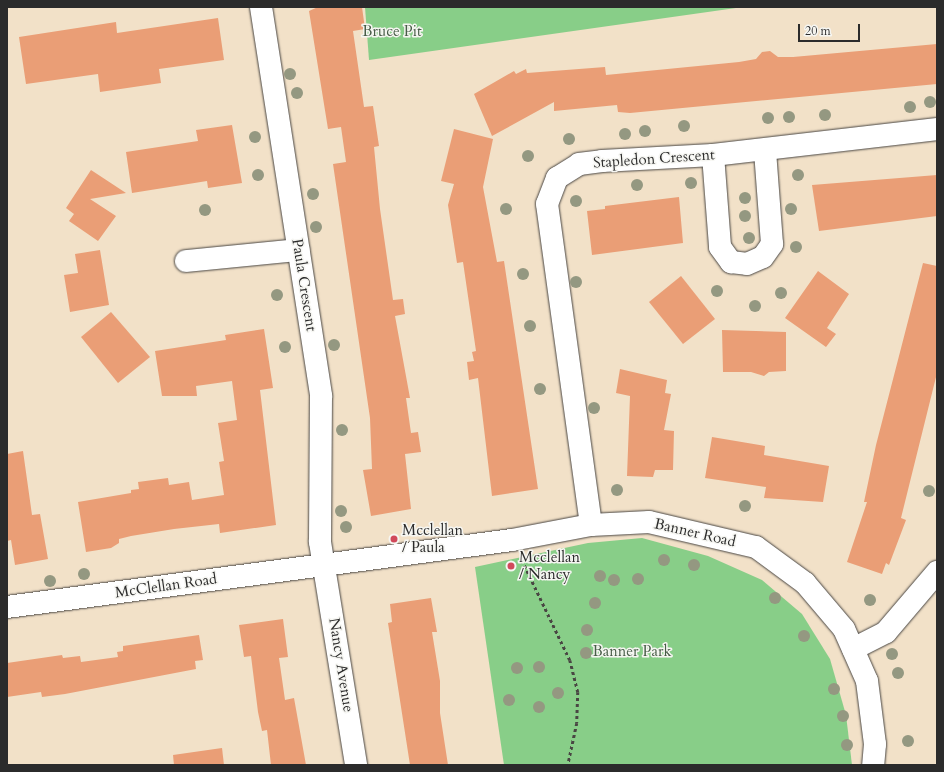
<!DOCTYPE html>
<style>
body{margin:0}
#map{position:relative;width:944px;height:772px;overflow:hidden;background:#f2e1c8;font-family:Cardo,serif}
div>[style]{position:absolute}
.green>*{inset:0;background:#88ce88}
.building>*{inset:0;background:#ea9e76}
.path>*{height:2.5px;margin-top:-1.25px;transform-origin:0;background:repeating-linear-gradient(90deg,#494643 0 3px,transparent 0 6px)}
.roads{filter:drop-shadow(0 0 1px #494643) drop-shadow(0 0 1px #494643)}
.minor>*{height:22px;margin:-11px;padding:0 11px;transform-origin:11px;border-radius:11px;background:#fff}
.tertiary>*{height:22px;margin:-11px;padding:0 11px;transform-origin:11px;border-radius:11px;background:#fff}
.trees>*{width:12px;height:12px;margin:-6px;border-radius:50%;background:#949881}
.dots>*{width:11px;height:11px;translate:-50% -50%;box-sizing:border-box;border:2px solid #f6f6f2;border-radius:50%}
span{translate:-50% -50%;white-space:nowrap;text-align:center;line-height:1.15;-webkit-text-stroke:3px #f6f6f2;paint-order:stroke}
.park-label{font-size:15px;color:#475c47}
.street-label{font-size:15px;color:#2b2b2b}
.poi-label{font-size:15px;color:#2b2b2b}
.left{translate:0 -50%;text-align:left}
.frame{position:absolute;inset:0;border:8px solid #2b2b2b;pointer-events:none}
.scale{position:absolute;left:798px;top:24px;width:62px;height:18px;box-sizing:border-box;border:2px solid #2b2b2b;border-top:0;padding-left:5px;font-size:12px;line-height:14px;white-space:nowrap;color:#2b2b2b;-webkit-text-stroke:3px #f6f6f2;paint-order:stroke}
</style>
<div id="map">
<div class="green">
<div style="clip-path:polygon(365px 7px,743px 7px,369px 60px)"></div>
<div style="clip-path:polygon(642px 538px,708px 556px,762px 580px,802px 614px,830px 659px,846px 715px,852px 765px,504px 765px,475px 567px,588px 543px)"></div>
</div>
<div class="building">
<div style="clip-path:polygon(318px 7px,362px 7px,365px 29px,353px 31px,364px 107px,373px 106px,379px 146px,374px 147px,380px 209px,393px 300px,403px 299px,405px 314px,395px 316px,410px 398px,406px 398px,411px 433px,418px 432px,421px 452px,405px 454px,411px 509px,371px 516px,363px 470px,372px 469px,370px 418px,333px 164px,346px 162px,341px 127px,328px 129px,309px 11px)"></div>
<div style="clip-path:polygon(218px 18px,224px 60px,159px 69px,161px 83px,100px 92px,98px 74px,26px 84px,19px 37px,116px 22px,117px 33px)"></div>
<div style="clip-path:polygon(937px 44px,937px 84px,630px 113px,618px 112px,617px 105px,554px 111px,554px 102px,492px 136px,474px 94px,514px 71px,516px 74px,526px 69px,527px 73px,605px 67px,606px 75px,739px 62px,756px 59px,762px 52px,770px 51px,778px 57px,793px 57px)"></div>
<div style="clip-path:polygon(232px 125px,242px 183px,208px 188px,207px 181px,132px 193px,126px 152px,198px 141px,196px 130px)"></div>
<div style="clip-path:polygon(454px 129px,493px 139px,483px 187px,497px 262px,504px 261px,538px 489px,492px 496px,478px 378px,469px 380px,467px 362px,474px 361px,472px 352px,476px 351px,463px 262px,457px 263px,448px 205px,454px 184px,441px 181px)"></div>
<div style="clip-path:polygon(91px 170px,126px 193px,90px 199px,116px 216px,98px 241px,69px 221px,74px 214px,66px 208px)"></div>
<div style="clip-path:polygon(937px 175px,937px 216px,819px 231px,812px 185px)"></div>
<div style="clip-path:polygon(679px 197px,683px 243px,592px 255px,587px 211px,605px 209px,605px 206px)"></div>
<div style="clip-path:polygon(100px 250px,109px 305px,70px 312px,64px 275px,78px 273px,75px 254px)"></div>
<div style="clip-path:polygon(923px 263px,937px 266px,937px 373px,901px 518px,906px 520px,889px 565px,886px 563px,882px 574px,847px 562px,867px 502px,864px 502px,876px 445px)"></div>
<div style="clip-path:polygon(818px 271px,849px 294px,827px 328px,836px 334px,826px 347px,785px 318px)"></div>
<div style="clip-path:polygon(681px 276px,715px 319px,683px 344px,649px 302px)"></div>
<div style="clip-path:polygon(111px 312px,150px 357px,118px 383px,81px 337px)"></div>
<div style="clip-path:polygon(264px 329px,273px 388px,260px 390px,276px 525px,220px 533px,219px 524px,174px 529px,131px 536px,119px 539px,119px 543px,111px 548px,86px 552px,78px 502px,131px 493px,131px 490px,139px 489px,138px 482px,168px 478px,169px 485px,189px 482px,192px 500px,224px 495px,219px 462px,224px 461px,218px 423px,237px 420px,232px 381px,196px 386px,197px 396px,162px 396px,155px 351px,226px 340px,225px 335px)"></div>
<div style="clip-path:polygon(722px 330px,786px 332px,786px 371px,769px 372px,764px 376px,751px 372px,723px 372px)"></div>
<div style="clip-path:polygon(620px 369px,667px 380px,665px 393px,671px 394px,664px 430px,674px 431px,673px 470px,655px 470px,653px 477px,627px 476px,630px 396px,616px 393px)"></div>
<div style="clip-path:polygon(712px 437px,765px 446px,764px 455px,829px 466px,823px 502px,764px 498px,766px 487px,705px 478px)"></div>
<div style="clip-path:polygon(23px 451px,32px 515px,40px 514px,48px 559px,15px 565px,11px 540px,7px 541px,7px 454px)"></div>
<div style="clip-path:polygon(431px 598px,437px 632px,432px 632px,440px 681px,440px 713px,448px 765px,410px 765px,388px 623px,392px 622px,390px 604px)"></div>
<div style="clip-path:polygon(283px 619px,288px 657px,279px 658px,285px 700px,294px 698px,306px 765px,271px 765px,267px 730px,262px 731px,258px 712px,251px 656px,244px 657px,239px 625px)"></div>
<div style="clip-path:polygon(199px 635px,203px 660px,195px 661px,196px 669px,65px 694px,42px 697px,41px 692px,7px 697px,7px 663px,62px 655px,63px 658px,80px 656px,81px 662px,118px 657px,117px 652px,123px 651px,123px 646px)"></div>
<div style="clip-path:polygon(222px 748px,224px 765px,174px 765px,173px 755px)"></div>
</div>
<div class="path">
<div style="left:522px;top:560px;width:111px;rotate:64.4deg"></div>
<div style="left:570px;top:660px;width:33px;rotate:76deg"></div>
<div style="left:578px;top:692px;width:31px;rotate:92deg"></div>
<div style="left:577px;top:723px;width:43px;rotate:102.1deg"></div>
</div>
<div class="roads">
<div class="minor">
<div style="left:261px;top:7px;width:394px;rotate:81.2deg"></div>
<div style="left:321px;top:396px;width:146px;rotate:90.4deg"></div>
<div style="left:320px;top:542px;width:226px;rotate:80.8deg"></div>
<div style="left:713px;top:155px;width:92px;rotate:85.6deg"></div>
<div style="left:720px;top:247px;width:19px;rotate:54deg"></div>
<div style="left:731px;top:262px;width:16px;rotate:7deg"></div>
<div style="left:747px;top:264px;width:17px;rotate:-24deg"></div>
<div style="left:763px;top:257px;width:16px;rotate:-55deg"></div>
<div style="left:772px;top:244px;width:94px;rotate:-94.3deg"></div>
<div style="left:186px;top:261px;width:113px;rotate:-5.6deg"></div>
<div style="left:591px;top:525px;width:324px;rotate:-97.8deg"></div>
<div style="left:547px;top:204px;width:28px;rotate:-69deg"></div>
<div style="left:557px;top:178px;width:26px;rotate:-32deg"></div>
<div style="left:579px;top:164px;width:23px;rotate:-7deg"></div>
<div style="left:602px;top:161px;width:111px;rotate:-3.1deg"></div>
<div style="left:713px;top:155px;width:226px;rotate:-6.6deg"></div>
<div style="left:853px;top:649px;width:37px;rotate:-27deg"></div>
<div style="left:886px;top:632px;width:79px;rotate:-49.6deg"></div>
</div>
<div class="tertiary">
<div style="left:7px;top:607px;width:509px;rotate:-7.56deg"></div>
<div style="left:512px;top:540px;width:80px;rotate:-10.8deg"></div>
<div style="left:591px;top:525px;width:58px;rotate:-3deg"></div>
<div style="left:649px;top:522px;width:110px;rotate:13.2deg"></div>
<div style="left:756px;top:547px;width:61px;rotate:36.3deg"></div>
<div style="left:805px;top:583px;width:60px;rotate:49.7deg"></div>
<div style="left:844px;top:629px;width:57px;rotate:66.1deg"></div>
<div style="left:867px;top:681px;width:64px;rotate:82.8deg"></div>
<div style="left:875px;top:744px;width:21px;rotate:95deg"></div>
</div>
</div>
<div class="trees">
<div style="left:290px;top:74px"></div>
<div style="left:297px;top:93px"></div>
<div style="left:930px;top:102px"></div>
<div style="left:910px;top:107px"></div>
<div style="left:825px;top:115px"></div>
<div style="left:789px;top:117px"></div>
<div style="left:768px;top:118px"></div>
<div style="left:684px;top:126px"></div>
<div style="left:645px;top:131px"></div>
<div style="left:625px;top:134px"></div>
<div style="left:255px;top:137px"></div>
<div style="left:569px;top:139px"></div>
<div style="left:528px;top:156px"></div>
<div style="left:258px;top:175px"></div>
<div style="left:798px;top:175px"></div>
<div style="left:691px;top:183px"></div>
<div style="left:637px;top:185px"></div>
<div style="left:313px;top:194px"></div>
<div style="left:745px;top:198px"></div>
<div style="left:576px;top:201px"></div>
<div style="left:506px;top:209px"></div>
<div style="left:791px;top:209px"></div>
<div style="left:205px;top:210px"></div>
<div style="left:745px;top:216px"></div>
<div style="left:316px;top:227px"></div>
<div style="left:749px;top:238px"></div>
<div style="left:796px;top:247px"></div>
<div style="left:523px;top:274px"></div>
<div style="left:576px;top:282px"></div>
<div style="left:717px;top:291px"></div>
<div style="left:781px;top:293px"></div>
<div style="left:277px;top:295px"></div>
<div style="left:755px;top:306px"></div>
<div style="left:530px;top:326px"></div>
<div style="left:334px;top:345px"></div>
<div style="left:285px;top:347px"></div>
<div style="left:540px;top:389px"></div>
<div style="left:594px;top:408px"></div>
<div style="left:342px;top:430px"></div>
<div style="left:617px;top:490px"></div>
<div style="left:929px;top:491px"></div>
<div style="left:745px;top:506px"></div>
<div style="left:341px;top:511px"></div>
<div style="left:346px;top:527px"></div>
<div style="left:664px;top:560px"></div>
<div style="left:694px;top:565px"></div>
<div style="left:84px;top:574px"></div>
<div style="left:600px;top:576px"></div>
<div style="left:638px;top:579px"></div>
<div style="left:614px;top:580px"></div>
<div style="left:50px;top:581px"></div>
<div style="left:775px;top:598px"></div>
<div style="left:870px;top:600px"></div>
<div style="left:595px;top:603px"></div>
<div style="left:587px;top:630px"></div>
<div style="left:804px;top:636px"></div>
<div style="left:586px;top:653px"></div>
<div style="left:892px;top:654px"></div>
<div style="left:539px;top:667px"></div>
<div style="left:517px;top:668px"></div>
<div style="left:898px;top:673px"></div>
<div style="left:834px;top:689px"></div>
<div style="left:558px;top:693px"></div>
<div style="left:509px;top:700px"></div>
<div style="left:539px;top:707px"></div>
<div style="left:843px;top:716px"></div>
<div style="left:908px;top:741px"></div>
<div style="left:847px;top:745px"></div>
</div>
<div class="dots">
<div style="left:394px;top:539px;background:#d1495b"></div>
<div style="left:511px;top:566px;background:#d1495b"></div>
</div>
<div class="park-label">
<span style="left:392px;top:32px">Bruce Pit</span>
<span style="left:632px;top:652px">Banner Park</span>
</div>
<div class="street-label">
<span style="left:654px;top:159px;rotate:-4deg">Stapledon Crescent</span>
<span style="left:304px;top:285px;rotate:81deg">Paula Crescent</span>
<span style="left:695px;top:533px;rotate:13deg">Banner Road</span>
<span style="left:166px;top:586px;rotate:-8deg">McClellan Road</span>
<span style="left:341px;top:665px;rotate:81deg">Nancy Avenue</span>
</div>
<div class="poi-label">
<span class="left" style="left:402px;top:539px">Mcclellan<br>/ Paula</span>
<span class="left" style="left:519px;top:566px">Mcclellan<br>/ Nancy</span>
</div>
<div class="frame"></div>
<div class="scale">20 m</div>
</div>
